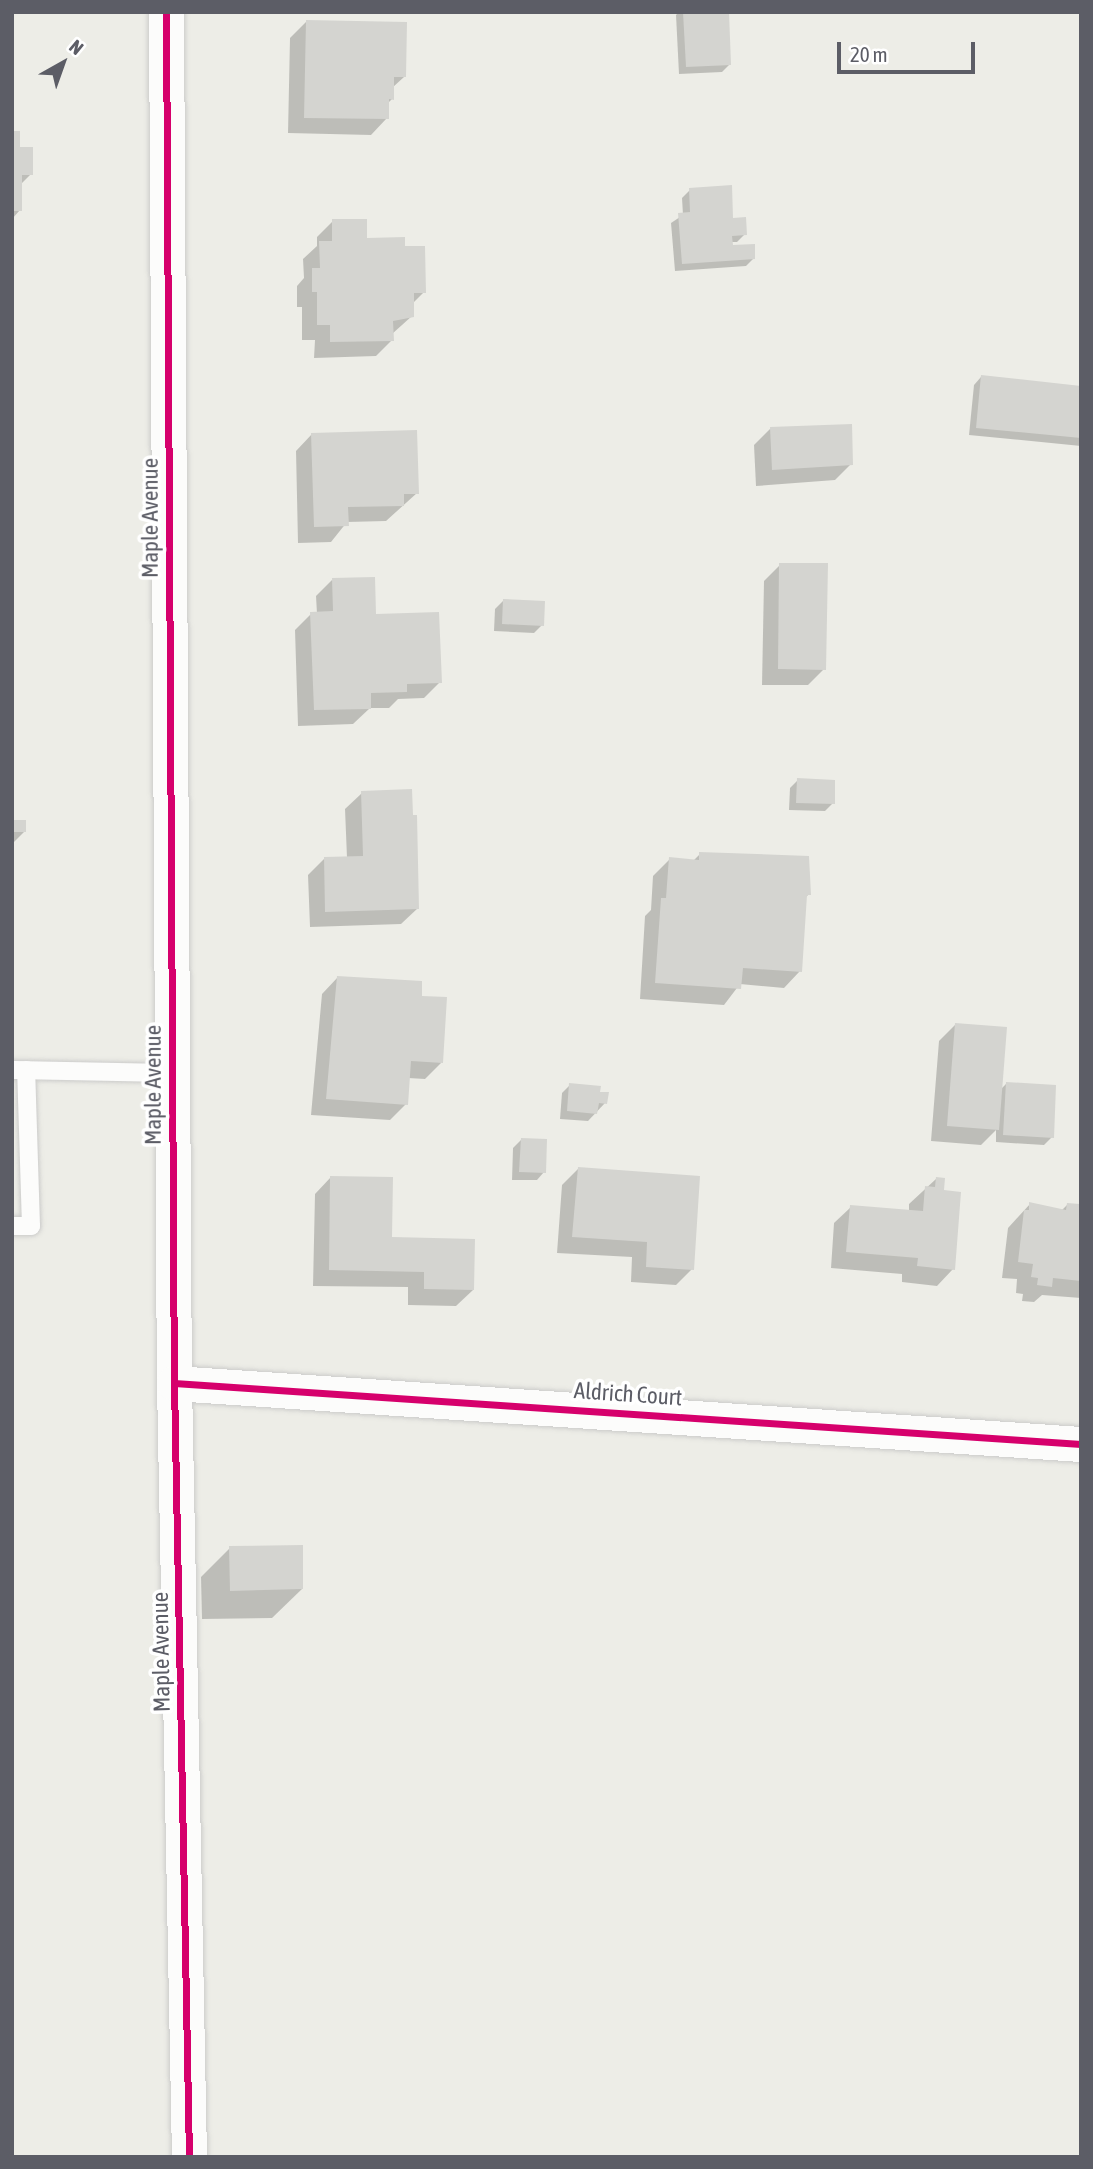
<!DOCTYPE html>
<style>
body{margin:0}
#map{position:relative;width:1093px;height:2169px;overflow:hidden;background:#edede7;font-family:"Asap Condensed",sans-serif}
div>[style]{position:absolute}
.shadow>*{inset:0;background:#0003}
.building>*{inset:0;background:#d4d4d0}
.roads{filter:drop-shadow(0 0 2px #cbcbca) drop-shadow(0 0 2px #cbcbca)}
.service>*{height:18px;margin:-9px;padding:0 9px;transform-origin:9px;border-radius:9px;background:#fcfcfb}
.minor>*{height:35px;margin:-17.5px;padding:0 17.5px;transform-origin:17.5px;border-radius:17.5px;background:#fcfcfb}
.cycleway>*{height:7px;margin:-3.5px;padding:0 3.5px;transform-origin:3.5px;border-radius:3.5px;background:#d6006c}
span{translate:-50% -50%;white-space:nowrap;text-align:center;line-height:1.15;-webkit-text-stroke:7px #fff;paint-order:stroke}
.street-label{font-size:23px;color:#5c5d66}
.frame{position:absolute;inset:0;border:14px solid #5c5d66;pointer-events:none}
.north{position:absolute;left:28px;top:28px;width:70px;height:70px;-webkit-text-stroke:5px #fff;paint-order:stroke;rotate:40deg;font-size:19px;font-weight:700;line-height:28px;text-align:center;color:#5c5d66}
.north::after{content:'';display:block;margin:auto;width:24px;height:32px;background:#5c5d66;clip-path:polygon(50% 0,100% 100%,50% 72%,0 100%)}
.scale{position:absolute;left:837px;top:42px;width:138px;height:32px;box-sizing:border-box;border:4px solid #5c5d66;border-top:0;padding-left:9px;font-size:21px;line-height:24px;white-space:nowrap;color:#5c5d66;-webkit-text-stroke:5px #fff;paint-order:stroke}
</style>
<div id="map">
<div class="shadow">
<div style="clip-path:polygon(679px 12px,727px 12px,730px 64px,722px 72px,679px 74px,676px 15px)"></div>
<div style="clip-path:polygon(307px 21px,404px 77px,392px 88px,392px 99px,387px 104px,387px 118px,371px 135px,288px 133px,290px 38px)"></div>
<div style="clip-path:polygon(12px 133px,31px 174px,20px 185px,20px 210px,12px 219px)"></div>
<div style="clip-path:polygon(690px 190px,732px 219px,745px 234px,737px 242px,731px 242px,731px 247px,754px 258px,746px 266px,675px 271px,671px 223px,683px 215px,682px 198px)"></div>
<div style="clip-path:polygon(333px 221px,366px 240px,404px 248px,424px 292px,412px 304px,412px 316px,392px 334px,392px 340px,376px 356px,314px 358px,315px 340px,302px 340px,302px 307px,297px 307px,297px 286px,304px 278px,303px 259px,317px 246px,317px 237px)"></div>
<div style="clip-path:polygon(981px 377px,1081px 387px,1081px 446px,969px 435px,974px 385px)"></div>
<div style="clip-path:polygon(770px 429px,851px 464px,835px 480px,756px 486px,754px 445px)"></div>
<div style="clip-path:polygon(312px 434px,417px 493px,386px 521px,347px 522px,331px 542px,298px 543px,296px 451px)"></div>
<div style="clip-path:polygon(780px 565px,824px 669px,808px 685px,762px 685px,764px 581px)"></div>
<div style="clip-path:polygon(332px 580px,375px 616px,440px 682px,424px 698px,398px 699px,389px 708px,370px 708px,353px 724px,298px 726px,295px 630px,311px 614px,317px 614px,316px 596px)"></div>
<div style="clip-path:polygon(503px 601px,542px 625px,534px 633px,494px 631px,495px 609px)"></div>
<div style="clip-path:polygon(798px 780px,833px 803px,825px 811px,789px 810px,790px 788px)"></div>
<div style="clip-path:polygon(362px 793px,418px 908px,401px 924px,310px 927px,308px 875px,325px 858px,347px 858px,345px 809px)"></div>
<div style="clip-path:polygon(12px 822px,24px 832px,12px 844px)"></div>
<div style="clip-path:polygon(700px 854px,809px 894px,805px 898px,800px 971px,784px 988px,740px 984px,724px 1005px,640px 999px,645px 916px,651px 910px,653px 876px,670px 859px,693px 861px)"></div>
<div style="clip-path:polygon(338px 977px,420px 997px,441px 1063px,425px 1079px,408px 1078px,406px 1104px,390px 1120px,311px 1115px,322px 994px)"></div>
<div style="clip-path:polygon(955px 1025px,1000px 1090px,1006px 1084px,1052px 1137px,1044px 1145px,996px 1142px,996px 1130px,981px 1145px,931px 1141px,939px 1041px)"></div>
<div style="clip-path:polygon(570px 1085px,598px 1094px,605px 1103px,588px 1121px,560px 1119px,562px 1093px)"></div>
<div style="clip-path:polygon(521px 1140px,544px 1172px,537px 1180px,512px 1180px,513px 1148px)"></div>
<div style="clip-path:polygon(578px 1169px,692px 1269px,676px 1285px,631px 1282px,632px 1257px,557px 1253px,562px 1185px)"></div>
<div style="clip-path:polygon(331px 1177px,390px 1239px,473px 1290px,456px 1306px,408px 1305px,408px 1287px,313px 1286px,315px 1194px)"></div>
<div style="clip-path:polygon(936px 1179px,953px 1269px,937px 1286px,902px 1282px,902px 1274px,831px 1268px,834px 1223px,851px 1207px,909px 1212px,909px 1204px)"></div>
<div style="clip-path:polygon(1030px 1204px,1061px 1211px,1068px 1204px,1081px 1217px,1081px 1298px,1042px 1295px,1034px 1302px,1022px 1301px,1023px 1294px,1016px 1293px,1017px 1279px,1002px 1278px,1008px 1228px)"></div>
<div style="clip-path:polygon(230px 1548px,302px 1589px,272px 1618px,202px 1619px,201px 1577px)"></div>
</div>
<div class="building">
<div style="clip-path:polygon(683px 12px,729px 12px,731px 65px,686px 67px)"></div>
<div style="clip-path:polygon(306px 20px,407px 22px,406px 77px,394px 77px,394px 100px,389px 99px,389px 119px,304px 118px)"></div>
<div style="clip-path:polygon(12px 131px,20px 131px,20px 147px,33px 147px,33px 175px,22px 175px,22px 211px,12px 211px)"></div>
<div style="clip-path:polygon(732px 185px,733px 218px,746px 217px,747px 235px,732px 236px,733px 245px,755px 244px,755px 259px,682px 264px,678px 213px,690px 212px,689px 188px)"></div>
<div style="clip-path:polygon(332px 219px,367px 219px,367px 238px,405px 237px,405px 246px,425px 246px,426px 293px,414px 293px,414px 317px,393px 321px,394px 341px,330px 342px,330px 325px,317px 325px,317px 292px,312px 292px,312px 268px,320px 268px,319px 241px,332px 241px)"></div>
<div style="clip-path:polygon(981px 375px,1081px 386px,1081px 438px,976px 428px)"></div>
<div style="clip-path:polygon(852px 424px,853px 465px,772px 470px,770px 427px)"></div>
<div style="clip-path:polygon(417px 430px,419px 494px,404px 494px,404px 506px,348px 507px,349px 526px,314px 527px,311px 433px)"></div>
<div style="clip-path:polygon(779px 563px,828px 563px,826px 670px,778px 669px)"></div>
<div style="clip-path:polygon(375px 577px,376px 614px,439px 612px,442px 683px,407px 684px,407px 692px,371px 693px,371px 709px,314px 710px,310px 612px,333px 611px,332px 578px)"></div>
<div style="clip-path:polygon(503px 599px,545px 601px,544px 626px,502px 624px)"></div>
<div style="clip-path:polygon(797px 778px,835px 780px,835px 804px,796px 803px)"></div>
<div style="clip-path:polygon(412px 789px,413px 815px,417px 815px,419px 909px,325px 912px,324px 857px,363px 856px,361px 791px)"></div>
<div style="clip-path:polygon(12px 820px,26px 820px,26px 832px,12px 832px)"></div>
<div style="clip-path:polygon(699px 852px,809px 856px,811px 895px,807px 895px,802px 972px,743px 968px,741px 989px,655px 983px,661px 898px,666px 898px,669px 857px,699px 860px)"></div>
<div style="clip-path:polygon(337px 976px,422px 981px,422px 996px,447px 997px,443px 1063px,411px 1061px,408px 1105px,326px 1099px)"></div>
<div style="clip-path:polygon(955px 1023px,1007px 1027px,999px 1130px,947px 1126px)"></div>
<div style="clip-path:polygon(1006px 1082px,1056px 1085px,1054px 1138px,1003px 1135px)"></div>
<div style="clip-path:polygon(569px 1083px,601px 1086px,600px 1092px,609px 1092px,607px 1104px,599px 1103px,597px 1114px,567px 1111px)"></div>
<div style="clip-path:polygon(521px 1138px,547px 1139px,546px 1173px,519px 1172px)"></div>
<div style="clip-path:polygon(578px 1167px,700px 1176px,694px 1270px,646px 1267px,647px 1242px,572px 1237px)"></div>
<div style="clip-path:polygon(330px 1176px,393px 1177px,392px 1237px,475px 1239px,474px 1290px,424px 1289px,424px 1272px,329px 1270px)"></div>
<div style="clip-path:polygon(936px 1177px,945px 1178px,944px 1190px,961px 1192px,955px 1270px,917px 1266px,918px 1258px,846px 1252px,850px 1205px,923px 1211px,925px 1186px,935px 1187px)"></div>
<div style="clip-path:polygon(1029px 1202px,1066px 1210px,1067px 1203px,1080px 1204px,1081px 1281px,1053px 1278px,1052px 1287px,1037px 1285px,1038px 1278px,1031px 1277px,1033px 1264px,1018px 1262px,1024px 1210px,1029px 1210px)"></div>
<div style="clip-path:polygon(303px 1545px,303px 1589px,230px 1591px,229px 1546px)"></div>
</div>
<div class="roads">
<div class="service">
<div style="left:12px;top:1070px;width:160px;rotate:1.1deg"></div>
<div style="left:12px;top:1226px;width:19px"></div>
<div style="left:31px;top:1226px;width:156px;rotate:-91.8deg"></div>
</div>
<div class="minor">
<div style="left:166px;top:12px;width:1371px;rotate:89.67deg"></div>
<div style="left:174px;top:1383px;width:774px;rotate:88.89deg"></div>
<div style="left:174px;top:1383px;width:909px;rotate:3.85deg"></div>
</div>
</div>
<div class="cycleway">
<div style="left:166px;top:12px;width:1371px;rotate:89.67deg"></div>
<div style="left:174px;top:1383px;width:774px;rotate:88.89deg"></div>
<div style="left:174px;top:1383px;width:909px;rotate:3.85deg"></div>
</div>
<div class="street-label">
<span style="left:150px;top:518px;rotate:-90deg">Maple Avenue</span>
<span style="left:153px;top:1085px;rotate:-90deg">Maple Avenue</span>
<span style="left:628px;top:1394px;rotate:4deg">Aldrich Court</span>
<span style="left:161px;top:1652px;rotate:-91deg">Maple Avenue</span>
</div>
<div class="frame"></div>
<div class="north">N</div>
<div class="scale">20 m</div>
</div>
